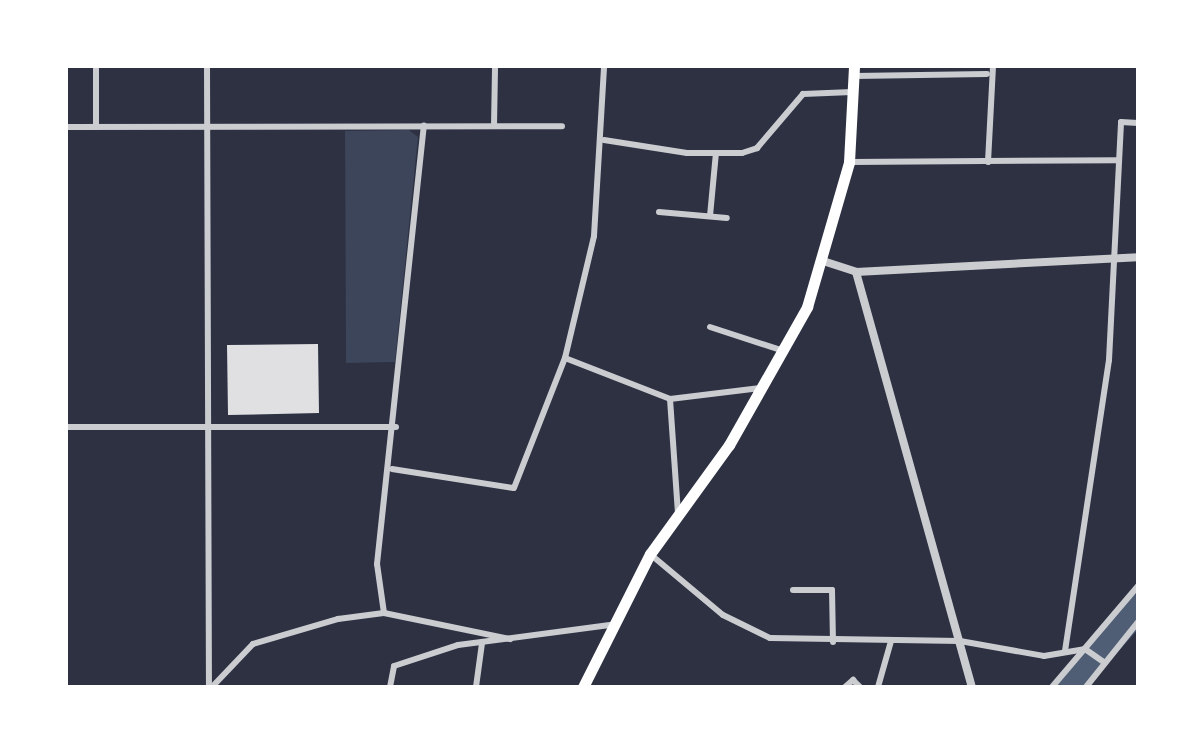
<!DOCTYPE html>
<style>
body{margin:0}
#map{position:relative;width:1204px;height:753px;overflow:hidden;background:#2d3142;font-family:"Noto Sans",sans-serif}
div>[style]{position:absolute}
.green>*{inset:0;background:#3c4559}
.river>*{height:28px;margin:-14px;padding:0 14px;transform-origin:14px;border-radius:14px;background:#4f5d75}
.building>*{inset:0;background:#e0e0e3}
.minor>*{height:6px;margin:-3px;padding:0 3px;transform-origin:3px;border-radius:3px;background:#caccd0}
.tertiary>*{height:8px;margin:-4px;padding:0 4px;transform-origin:4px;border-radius:4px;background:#caccd0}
.trunk>*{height:11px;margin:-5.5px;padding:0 5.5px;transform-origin:5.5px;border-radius:5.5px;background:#fff}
span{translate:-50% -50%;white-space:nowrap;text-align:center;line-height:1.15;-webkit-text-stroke:7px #fff;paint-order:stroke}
.frame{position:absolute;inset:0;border:68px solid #fff;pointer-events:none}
</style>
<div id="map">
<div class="green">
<div style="clip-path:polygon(409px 130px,418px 137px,395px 362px,346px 363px,345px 131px)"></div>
</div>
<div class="river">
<div style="left:1068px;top:687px;width:106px;rotate:-48.5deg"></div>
</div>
<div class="building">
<div style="clip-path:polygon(318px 344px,319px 413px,228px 415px,227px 345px)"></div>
</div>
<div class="minor">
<div style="left:96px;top:66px;width:61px;rotate:90deg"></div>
<div style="left:207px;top:66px;width:621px;rotate:89.82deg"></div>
<div style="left:854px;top:76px;width:133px;rotate:-0.9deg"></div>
<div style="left:494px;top:126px;width:60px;rotate:-89deg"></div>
<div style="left:66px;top:127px;width:496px;rotate:-0.1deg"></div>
<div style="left:604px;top:140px;width:84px;rotate:8.9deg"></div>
<div style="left:687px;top:153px;width:55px"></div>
<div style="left:742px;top:153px;width:16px;rotate:-18deg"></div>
<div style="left:757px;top:148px;width:71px;rotate:-49.6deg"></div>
<div style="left:803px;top:94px;width:49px;rotate:-2.3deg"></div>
<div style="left:850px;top:162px;width:268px;rotate:-0.4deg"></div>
<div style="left:988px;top:162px;width:96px;rotate:-87deg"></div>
<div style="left:659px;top:212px;width:68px;rotate:5deg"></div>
<div style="left:710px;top:216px;width:63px;rotate:-84.6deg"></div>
<div style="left:710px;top:327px;width:78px;rotate:18deg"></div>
<div style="left:565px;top:358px;width:113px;rotate:21.3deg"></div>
<div style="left:670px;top:399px;width:91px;rotate:-7deg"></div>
<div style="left:670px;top:399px;width:113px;rotate:86deg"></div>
<div style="left:66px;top:427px;width:330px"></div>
<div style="left:392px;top:469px;width:123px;rotate:8.9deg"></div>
<div style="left:514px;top:488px;width:140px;rotate:-68.6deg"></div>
<div style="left:565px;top:358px;width:125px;rotate:-76.6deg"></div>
<div style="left:594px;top:236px;width:170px;rotate:-86.6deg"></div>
<div style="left:650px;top:554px;width:95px;rotate:39.9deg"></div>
<div style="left:723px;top:615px;width:52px;rotate:26.1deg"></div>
<div style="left:770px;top:638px;width:190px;rotate:0.9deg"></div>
<div style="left:960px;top:641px;width:85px;rotate:10.1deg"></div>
<div style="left:1044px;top:656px;width:42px;rotate:-9.7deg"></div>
<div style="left:1085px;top:649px;width:24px;rotate:35deg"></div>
<div style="left:793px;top:590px;width:39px"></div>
<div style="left:832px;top:590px;width:52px;rotate:88.9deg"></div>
<div style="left:384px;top:613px;width:49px;rotate:-98.1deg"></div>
<div style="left:377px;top:564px;width:441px;rotate:-83.9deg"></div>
<div style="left:1065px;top:651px;width:294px;rotate:-81.4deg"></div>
<div style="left:1109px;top:360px;width:238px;rotate:-87.1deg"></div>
<div style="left:1121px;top:122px;width:17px;rotate:3deg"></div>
<div style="left:212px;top:687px;width:59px;rotate:-46.4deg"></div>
<div style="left:253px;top:644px;width:89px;rotate:-16.4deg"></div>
<div style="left:338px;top:619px;width:46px;rotate:-7.4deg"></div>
<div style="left:384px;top:613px;width:129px;rotate:11.7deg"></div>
<div style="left:390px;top:687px;width:21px;rotate:-79deg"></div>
<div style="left:394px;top:666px;width:67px;rotate:-18.2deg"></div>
<div style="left:458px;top:645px;width:153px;rotate:-7.5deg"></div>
<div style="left:476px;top:687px;width:44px;rotate:-82.2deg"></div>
<div style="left:845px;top:687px;width:11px;rotate:-41deg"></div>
<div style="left:853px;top:680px;width:10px;rotate:45deg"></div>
<div style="left:878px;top:687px;width:48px;rotate:-74.2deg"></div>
<div style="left:1052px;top:687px;width:133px;rotate:-49.6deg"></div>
<div style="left:1086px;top:687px;width:83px;rotate:-51.3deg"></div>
</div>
<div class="tertiary">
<div style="left:823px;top:261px;width:35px;rotate:18deg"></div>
<div style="left:856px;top:272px;width:282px;rotate:-3deg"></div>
<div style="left:856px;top:272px;width:431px;rotate:74.4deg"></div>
</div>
<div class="trunk">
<div style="left:583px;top:687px;width:149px;rotate:-63.3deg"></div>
<div style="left:650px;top:554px;width:135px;rotate:-54.1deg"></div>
<div style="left:729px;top:445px;width:159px;rotate:-60.5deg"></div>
<div style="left:807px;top:307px;width:151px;rotate:-73.8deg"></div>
<div style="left:849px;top:162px;width:96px;rotate:-87deg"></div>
</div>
<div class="frame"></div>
</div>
